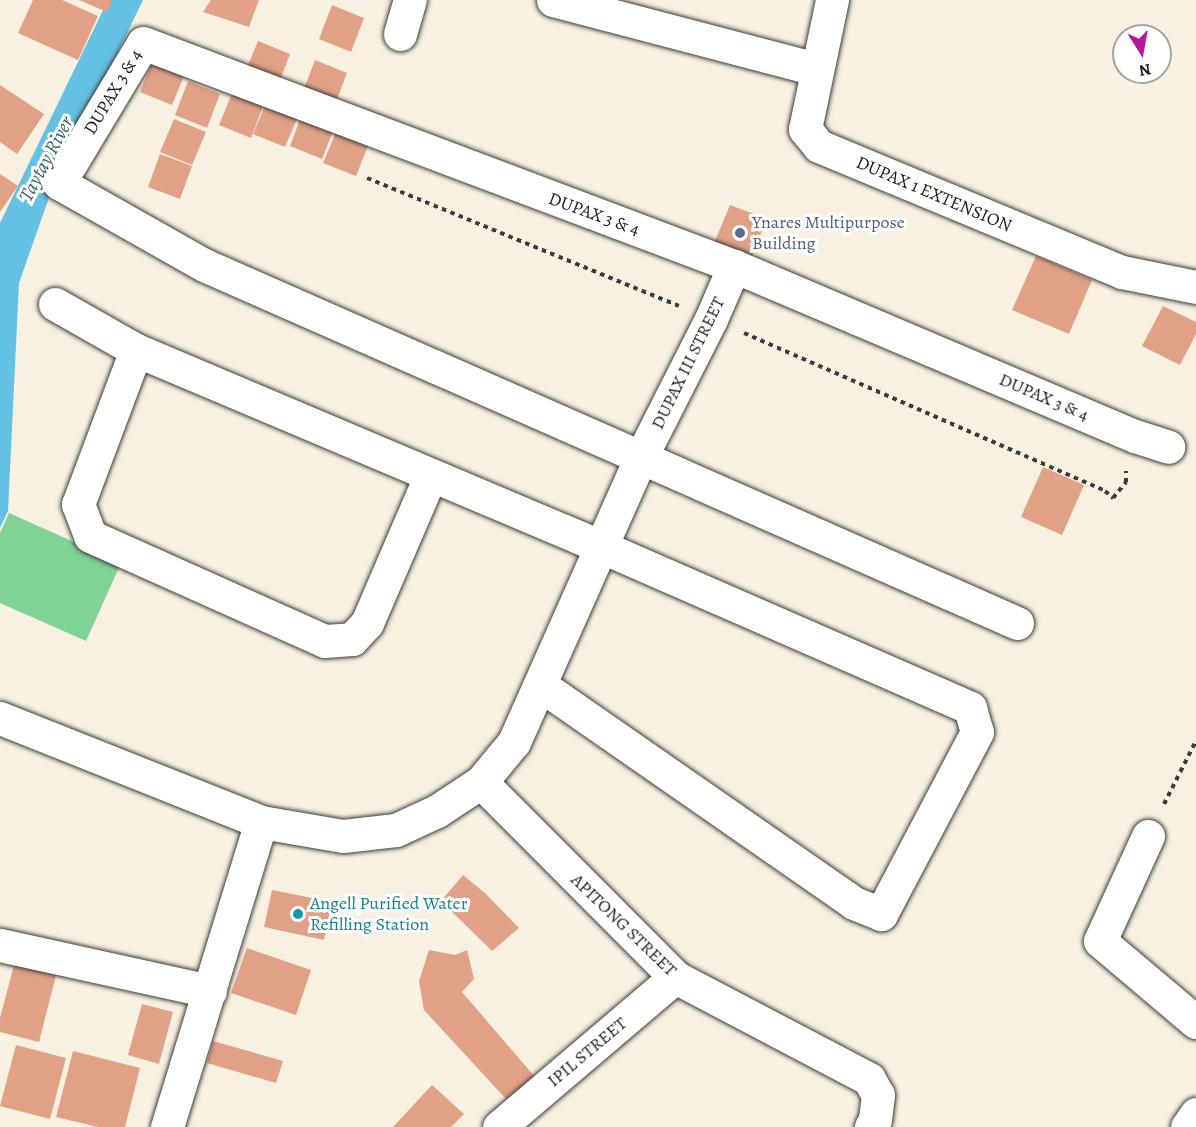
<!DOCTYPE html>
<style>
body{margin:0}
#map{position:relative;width:1196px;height:1127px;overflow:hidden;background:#f8f0e0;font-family:Alegreya,serif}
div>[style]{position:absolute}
.green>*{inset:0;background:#7fd396}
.water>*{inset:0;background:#65c1e3}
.building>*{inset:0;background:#e1a186}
.path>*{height:4px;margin-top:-2px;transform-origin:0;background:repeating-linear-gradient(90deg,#3d3c39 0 4.5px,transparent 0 9px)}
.roads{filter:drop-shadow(0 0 2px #3d3c39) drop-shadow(0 0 2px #3d3c39)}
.minor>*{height:33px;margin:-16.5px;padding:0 16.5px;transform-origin:16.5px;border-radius:16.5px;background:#fff}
.dots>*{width:16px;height:16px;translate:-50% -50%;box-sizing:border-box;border:3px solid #fff;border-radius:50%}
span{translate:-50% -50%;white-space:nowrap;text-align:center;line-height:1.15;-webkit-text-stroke:6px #fff;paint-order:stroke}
.street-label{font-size:18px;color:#1c1c1c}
.service-label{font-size:18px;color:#4e5e75}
.left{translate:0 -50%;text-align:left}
.culture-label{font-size:18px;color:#0d838f}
.water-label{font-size:20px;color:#395e6c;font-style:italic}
.north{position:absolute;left:1112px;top:24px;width:60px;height:60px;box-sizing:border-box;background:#fff;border:2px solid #a4a4a4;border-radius:50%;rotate:169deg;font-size:16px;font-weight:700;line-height:24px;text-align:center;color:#1c1c1c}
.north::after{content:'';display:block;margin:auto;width:21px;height:27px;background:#b5179e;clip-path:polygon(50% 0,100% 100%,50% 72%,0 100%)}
</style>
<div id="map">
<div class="green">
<div style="clip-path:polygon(9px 513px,121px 563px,86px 641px,0 603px,0 533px)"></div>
</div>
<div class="water">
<div style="clip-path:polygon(108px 0,143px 0,52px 189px,19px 283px,8px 511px,0 528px,0 223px)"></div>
</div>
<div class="building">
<div style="clip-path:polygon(33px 0,62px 0,98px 16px,78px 60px,18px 33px)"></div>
<div style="clip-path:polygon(79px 0,112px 0,107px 12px)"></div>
<div style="clip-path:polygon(211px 0,259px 0,249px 27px,203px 12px)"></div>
<div style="clip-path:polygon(332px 5px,364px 18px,351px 52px,319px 39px)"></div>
<div style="clip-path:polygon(258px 41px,290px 54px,277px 88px,244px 75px)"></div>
<div style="clip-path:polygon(154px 58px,186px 71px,172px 105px,140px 92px)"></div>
<div style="clip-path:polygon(315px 60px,347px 73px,334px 107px,302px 94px)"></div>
<div style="clip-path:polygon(188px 81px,220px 94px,207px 128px,175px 115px)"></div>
<div style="clip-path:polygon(0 85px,44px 114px,17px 154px,0 142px)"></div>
<div style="clip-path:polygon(233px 91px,264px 104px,251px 138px,219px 125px)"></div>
<div style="clip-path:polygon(267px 101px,299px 114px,285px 147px,253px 134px)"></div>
<div style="clip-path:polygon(303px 112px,335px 126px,322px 159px,290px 146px)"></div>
<div style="clip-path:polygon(174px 119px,206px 132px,192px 165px,160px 152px)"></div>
<div style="clip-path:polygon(337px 130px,369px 143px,356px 176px,323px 163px)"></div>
<div style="clip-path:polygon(160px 154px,192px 166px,180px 199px,148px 187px)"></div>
<div style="clip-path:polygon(0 174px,18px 186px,0 212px)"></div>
<div style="clip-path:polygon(730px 205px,767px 219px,749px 262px,712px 248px)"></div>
<div style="clip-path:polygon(1036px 256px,1092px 280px,1069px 334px,1012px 310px)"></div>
<div style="clip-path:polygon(1163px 306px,1196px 322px,1196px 334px,1180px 365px,1142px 346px)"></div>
<div style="clip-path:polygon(1043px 467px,1084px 485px,1062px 535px,1021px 517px)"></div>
<div style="clip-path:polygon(463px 875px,485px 893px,519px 928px,492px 951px,441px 901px)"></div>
<div style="clip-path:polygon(272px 890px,332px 902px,324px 940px,264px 927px)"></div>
<div style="clip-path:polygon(247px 948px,311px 970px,296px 1015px,231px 993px)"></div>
<div style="clip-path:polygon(429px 950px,455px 955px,467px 950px,474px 979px,462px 992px,535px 1077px,506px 1099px,424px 1010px,419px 981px)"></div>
<div style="clip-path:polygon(14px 965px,56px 975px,39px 1042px,0 1032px,0 1018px)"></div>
<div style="clip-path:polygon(142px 1004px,173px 1012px,159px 1064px,128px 1055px)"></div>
<div style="clip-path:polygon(213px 1041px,283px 1061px,276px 1083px,207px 1063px)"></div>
<div style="clip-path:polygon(16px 1045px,66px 1058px,50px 1119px,0 1106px)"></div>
<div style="clip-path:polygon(73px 1051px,140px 1068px,125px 1127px,98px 1127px,56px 1117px)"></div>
<div style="clip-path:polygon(432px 1085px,464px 1114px,451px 1127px,393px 1127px)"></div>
</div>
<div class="path">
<div style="left:367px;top:178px;width:337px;rotate:22.3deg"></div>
<div style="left:744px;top:333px;width:394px;rotate:23.6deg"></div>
<div style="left:1105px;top:491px;width:11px;rotate:41deg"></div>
<div style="left:1113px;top:498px;width:21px;rotate:-51deg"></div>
<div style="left:1126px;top:482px;width:11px;rotate:-90deg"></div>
<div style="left:1164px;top:804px;width:71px;rotate:-63.1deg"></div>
</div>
<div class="roads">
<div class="minor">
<div style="left:553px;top:0;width:272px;rotate:14.7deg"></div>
<div style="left:832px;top:0;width:132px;rotate:101.8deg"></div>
<div style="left:805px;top:129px;width:22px;rotate:51deg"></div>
<div style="left:819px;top:146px;width:328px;rotate:22.6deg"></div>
<div style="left:1122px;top:272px;width:76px;rotate:11.5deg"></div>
<div style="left:400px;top:34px;width:35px;rotate:-74deg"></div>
<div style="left:55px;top:304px;width:93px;rotate:29.6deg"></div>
<div style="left:136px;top:350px;width:506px;rotate:22.92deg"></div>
<div style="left:602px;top:547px;width:402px;rotate:23.6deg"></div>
<div style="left:970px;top:708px;width:25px;rotate:74deg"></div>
<div style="left:977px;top:732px;width:206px;rotate:117.8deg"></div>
<div style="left:881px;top:914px;width:29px;rotate:-158deg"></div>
<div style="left:854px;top:903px;width:382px;rotate:-145.2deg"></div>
<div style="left:136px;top:350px;width:165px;rotate:110.6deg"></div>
<div style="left:78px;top:504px;width:34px;rotate:69deg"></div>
<div style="left:90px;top:536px;width:257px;rotate:24.1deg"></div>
<div style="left:325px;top:641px;width:27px;rotate:-4deg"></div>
<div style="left:352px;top:639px;width:22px;rotate:-47deg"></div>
<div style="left:367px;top:623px;width:159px;rotate:-66.7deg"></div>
<div style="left:1017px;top:623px;width:888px;rotate:-156.23deg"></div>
<div style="left:204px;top:265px;width:167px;rotate:-150.5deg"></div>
<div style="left:59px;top:183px;width:163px;rotate:-59deg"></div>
<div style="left:143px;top:43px;width:632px;rotate:20.67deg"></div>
<div style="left:734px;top:266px;width:436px;rotate:23deg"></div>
<div style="left:1135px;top:436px;width:35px;rotate:18deg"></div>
<div style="left:0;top:718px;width:281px;rotate:21.7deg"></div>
<div style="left:261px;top:822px;width:83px;rotate:9.7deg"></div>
<div style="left:343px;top:836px;width:53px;rotate:-6.5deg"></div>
<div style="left:396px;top:830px;width:45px;rotate:-24.9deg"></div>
<div style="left:437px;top:811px;width:53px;rotate:-33.4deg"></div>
<div style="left:481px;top:782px;width:52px;rotate:-50.5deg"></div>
<div style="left:514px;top:742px;width:310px;rotate:-66deg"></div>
<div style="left:640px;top:459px;width:157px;rotate:-63.1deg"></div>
<div style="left:711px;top:319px;width:58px;rotate:-66.5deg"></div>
<div style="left:481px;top:782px;width:275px;rotate:45.1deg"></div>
<div style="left:675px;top:977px;width:219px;rotate:27.7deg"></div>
<div style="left:869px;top:1079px;width:18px;rotate:61deg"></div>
<div style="left:878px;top:1095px;width:24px;rotate:97deg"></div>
<div style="left:875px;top:1119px;width:9px;rotate:117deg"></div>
<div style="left:1148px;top:836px;width:115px;rotate:114.6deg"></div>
<div style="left:1100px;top:941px;width:126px;rotate:40.2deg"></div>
<div style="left:0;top:945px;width:215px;rotate:12.4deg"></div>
<div style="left:167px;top:1127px;width:319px;rotate:-72.9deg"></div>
<div style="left:499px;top:1127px;width:231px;rotate:-40.4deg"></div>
<div style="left:1187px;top:1127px;width:16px;rotate:-55deg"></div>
</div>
</div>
<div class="dots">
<div style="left:740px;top:233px;background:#5c6f8a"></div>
<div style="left:298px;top:914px;background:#0f9aa8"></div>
</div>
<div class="street-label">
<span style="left:113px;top:92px;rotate:-59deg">DUPAX 3 &amp; 4</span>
<span style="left:934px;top:194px;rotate:23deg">DUPAX 1 EXTENSION</span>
<span style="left:594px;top:214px;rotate:20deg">DUPAX 3 &amp; 4</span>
<span style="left:688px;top:363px;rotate:-64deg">DUPAX III STREET</span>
<span style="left:1044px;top:397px;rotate:23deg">DUPAX 3 &amp; 4</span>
<span style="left:624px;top:925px;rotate:44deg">APITONG STREET</span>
<span style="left:587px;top:1052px;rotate:-40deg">IPIL STREET</span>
</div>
<div class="service-label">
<span class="left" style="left:752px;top:233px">Ynares Multipurpose<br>Building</span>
</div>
<div class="culture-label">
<span class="left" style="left:310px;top:914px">Angell Purified Water<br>Refilling Station</span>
</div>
<div class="water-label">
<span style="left:46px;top:159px;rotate:-62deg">Taytay River</span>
</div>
<div class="north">N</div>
</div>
